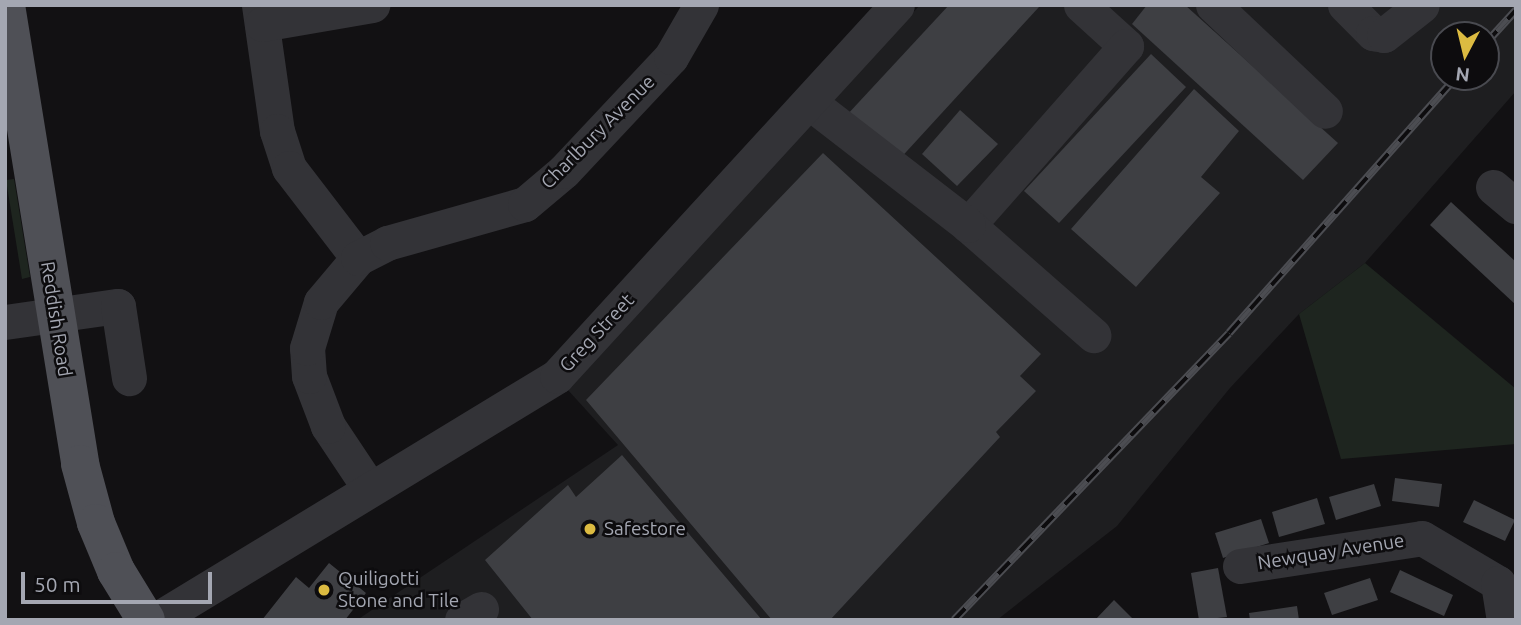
<!DOCTYPE html>
<style>
body{margin:0}
#map{position:relative;width:1521px;height:625px;overflow:hidden;background:#121113;font-family:Ubuntu,sans-serif}
div>[style]{position:absolute}
.built>*{inset:0;background:#1e1e20}
.green>*{inset:0;background:#1e251f}
.building>*{inset:0;background:#3e3f43}
.minor>*{height:35px;margin:-17.5px;padding:0 17.5px;transform-origin:17.5px;border-radius:17.5px;background:#333337}
.major>*{height:38px;margin:-19px;padding:0 19px;transform-origin:19px;border-radius:19px;background:#4f5056}
.rail>*{height:8px;margin-top:-4px;transform-origin:0;background:repeating-linear-gradient(90deg,#0d0c0e 0 16px,#4c4d52 0 32px);box-sizing:border-box;border-block:2px solid #4c4d52}
.dots>*{width:19px;height:19px;translate:-50% -50%;box-sizing:border-box;border:4px solid #0d0c0e;border-radius:50%}
span{translate:-50% -50%;white-space:nowrap;text-align:center;line-height:1.15;-webkit-text-stroke:5px #0d0c0e;paint-order:stroke}
.street-label{font-size:19px;color:#a4a7b2}
.poi-label{font-size:19px;color:#a4a7b2}
.left{translate:0 -50%;text-align:left}
.frame{position:absolute;inset:0;border:7px solid #a4a7b2;pointer-events:none}
.north{position:absolute;left:1430px;top:21px;width:70px;height:70px;box-sizing:border-box;background:#0d0c0e;border:2px solid #494a50;border-radius:50%;rotate:187deg;font-size:19px;font-weight:700;line-height:28px;text-align:center;color:#a4a7b2}
.north::after{content:'';display:block;margin:auto;width:24px;height:32px;background:#dcbb41;clip-path:polygon(50% 0,100% 100%,50% 72%,0 100%)}
.scale{position:absolute;left:21px;top:572px;width:191px;height:32px;box-sizing:border-box;border:4px solid #a4a7b2;border-top:0;padding-left:9px;font-size:21px;line-height:24px;white-space:nowrap;color:#a4a7b2;-webkit-text-stroke:5px #0d0c0e;paint-order:stroke}
</style>
<div id="map">
<div class="built">
<div style="clip-path:polygon(evenodd,920px 5px,1516px 5px,1516px 91px,1365px 263px,1299px 314px,1230px 388px,1117px 526px,997px 620px,357px 620px,618px 445px,567px 389px,920px 5px,1444px 35px,1486px 35px,1486px 77px,1444px 77px,1444px 35px)"></div>
</div>
<div class="green">
<div style="clip-path:polygon(14px 179px,30px 277px,22px 279px,6px 180px)"></div>
<div style="clip-path:polygon(1365px 263px,1516px 389px,1516px 444px,1341px 459px,1299px 314px)"></div>
</div>
<div class="building">
<div style="clip-path:polygon(949px 5px,1039px 7px,896px 163px,846px 116px)"></div>
<div style="clip-path:polygon(1147px 5px,1185px 5px,1338px 143px,1303px 180px,1132px 24px)"></div>
<div style="clip-path:polygon(1151px 54px,1186px 87px,1059px 223px,1024px 191px)"></div>
<div style="clip-path:polygon(1194px 89px,1239px 131px,1201px 177px,1220px 193px,1136px 287px,1071px 229px)"></div>
<div style="clip-path:polygon(960px 110px,998px 144px,957px 186px,922px 154px)"></div>
<div style="clip-path:polygon(823px 153px,1041px 354px,1020px 376px,1036px 391px,996px 432px,1000px 437px,830px 620px,772px 620px,586px 400px)"></div>
<div style="clip-path:polygon(1451px 202px,1516px 262px,1516px 305px,1430px 225px)"></div>
<div style="clip-path:polygon(622px 455px,762px 620px,533px 620px,485px 560px,568px 485px,576px 497px)"></div>
<div style="clip-path:polygon(1395px 478px,1442px 484px,1439px 507px,1392px 501px)"></div>
<div style="clip-path:polygon(1374px 484px,1381px 506px,1336px 520px,1329px 497px)"></div>
<div style="clip-path:polygon(1317px 498px,1325px 524px,1279px 537px,1272px 512px)"></div>
<div style="clip-path:polygon(1474px 500px,1515px 520px,1505px 541px,1463px 522px)"></div>
<div style="clip-path:polygon(1261px 519px,1269px 543px,1223px 558px,1215px 533px)"></div>
<div style="clip-path:polygon(329px 563px,366px 593px,345px 620px,262px 620px,296px 577px,309px 588px)"></div>
<div style="clip-path:polygon(1218px 568px,1227px 617px,1199px 620px,1191px 573px)"></div>
<div style="clip-path:polygon(1400px 570px,1453px 595px,1444px 616px,1390px 592px)"></div>
<div style="clip-path:polygon(1370px 578px,1378px 600px,1332px 615px,1324px 593px)"></div>
<div style="clip-path:polygon(1114px 600px,1134px 620px,1095px 620px)"></div>
<div style="clip-path:polygon(1297px 606px,1299px 620px,1250px 620px,1249px 613px)"></div>
</div>
<div class="minor">
<div style="left:259px;top:5px;width:127px;rotate:81.9deg"></div>
<div style="left:277px;top:131px;width:39px;rotate:72deg"></div>
<div style="left:289px;top:168px;width:113px;rotate:52.5deg"></div>
<div style="left:1081px;top:5px;width:61px;rotate:42.3deg"></div>
<div style="left:1126px;top:46px;width:239px;rotate:131.4deg"></div>
<div style="left:968px;top:225px;width:167px;rotate:41.3deg"></div>
<div style="left:1213px;top:5px;width:154px;rotate:43.4deg"></div>
<div style="left:1345px;top:5px;width:40px;rotate:45deg"></div>
<div style="left:1373px;top:33px;width:11px;rotate:10deg"></div>
<div style="left:1384px;top:35px;width:48px;rotate:-38.3deg"></div>
<div style="left:262px;top:24px;width:112px;rotate:-9.8deg"></div>
<div style="left:809px;top:102px;width:201px;rotate:37.7deg"></div>
<div style="left:1493px;top:187px;width:30px;rotate:40deg"></div>
<div style="left:5px;top:322px;width:114px;rotate:-8.1deg"></div>
<div style="left:118px;top:306px;width:73px;rotate:81.3deg"></div>
<div style="left:370px;top:489px;width:76px;rotate:-123.7deg"></div>
<div style="left:328px;top:426px;width:53px;rotate:-110.8deg"></div>
<div style="left:309px;top:376px;width:28px;rotate:-94deg"></div>
<div style="left:307px;top:348px;width:48px;rotate:-73.1deg"></div>
<div style="left:321px;top:302px;width:57px;rotate:-49.9deg"></div>
<div style="left:358px;top:258px;width:33px;rotate:-27deg"></div>
<div style="left:387px;top:243px;width:143px;rotate:-15.8deg"></div>
<div style="left:525px;top:204px;width:51px;rotate:-40.2deg"></div>
<div style="left:564px;top:171px;width:156px;rotate:-46.8deg"></div>
<div style="left:671px;top:57px;width:60px;rotate:-60deg"></div>
<div style="left:1240px;top:566px;width:184px;rotate:-8.7deg"></div>
<div style="left:1422px;top:538px;width:88px;rotate:30.6deg"></div>
<div style="left:1498px;top:583px;width:37px;rotate:81deg"></div>
<div style="left:156px;top:620px;width:469px;rotate:-31.3deg"></div>
<div style="left:557px;top:376px;width:503px;rotate:-47.5deg"></div>
<div style="left:462px;top:620px;width:22px;rotate:-30deg"></div>
</div>
<div class="major">
<div style="left:6px;top:5px;width:465px;rotate:80.8deg"></div>
<div style="left:80px;top:464px;width:61px;rotate:74.8deg"></div>
<div style="left:96px;top:523px;width:52px;rotate:67.4deg"></div>
<div style="left:116px;top:571px;width:57px;rotate:58.5deg"></div>
</div>
<div class="rail">
<div style="left:1486px;top:43px;width:45px;rotate:-47.7deg"></div>
<div style="left:954px;top:620px;width:397px;rotate:-46.2deg"></div>
<div style="left:1229px;top:333px;width:342px;rotate:-48.4deg"></div>
</div>
<div class="dots">
<div style="left:590px;top:529px;background:#dcbb41"></div>
<div style="left:324px;top:590px;background:#dcbb41"></div>
</div>
<div class="street-label">
<span style="left:598px;top:132px;rotate:-45deg">Charlbury Avenue</span>
<span style="left:56px;top:319px;rotate:81deg">Reddish Road</span>
<span style="left:597px;top:333px;rotate:-47deg">Greg Street</span>
<span style="left:1331px;top:552px;rotate:-9deg">Newquay Avenue</span>
</div>
<div class="poi-label">
<span class="left" style="left:604px;top:529px">Safestore</span>
<span class="left" style="left:338px;top:590px">Quiligotti<br>Stone and Tile</span>
</div>
<div class="frame"></div>
<div class="north">N</div>
<div class="scale">50 m</div>
</div>
